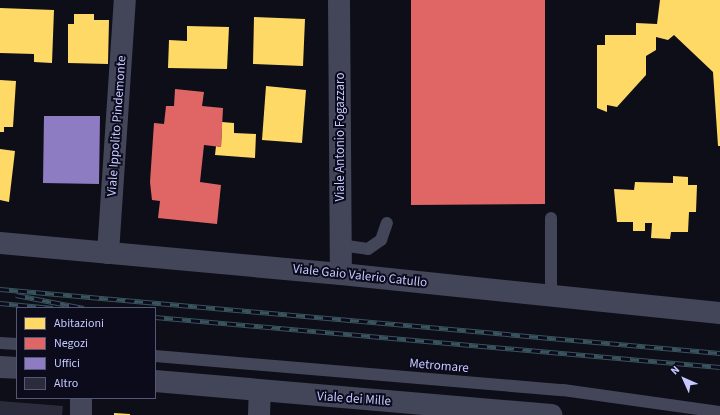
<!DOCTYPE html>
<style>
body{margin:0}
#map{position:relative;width:720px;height:415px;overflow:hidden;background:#0e0e18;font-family:"Source Sans 3",sans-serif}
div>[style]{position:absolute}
.homes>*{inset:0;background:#ffd966}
.shops>*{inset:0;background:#e06666}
.offices>*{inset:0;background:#8e7cc3}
.building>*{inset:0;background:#2b2c3b}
.service>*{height:12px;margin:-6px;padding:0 6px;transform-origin:6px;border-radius:6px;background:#434559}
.minor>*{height:22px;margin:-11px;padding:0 11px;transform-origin:11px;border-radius:11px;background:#434559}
.tertiary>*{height:22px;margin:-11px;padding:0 11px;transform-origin:11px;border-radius:11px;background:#434559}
.rail>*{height:4.5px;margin-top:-2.25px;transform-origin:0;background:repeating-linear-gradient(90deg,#0b0b1b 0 9px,#39545e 0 18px);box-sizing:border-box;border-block:1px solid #39545e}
span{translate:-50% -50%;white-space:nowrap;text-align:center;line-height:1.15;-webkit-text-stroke:4px #0b0b1b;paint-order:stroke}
.street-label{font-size:13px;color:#c5c9ff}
.legend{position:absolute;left:16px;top:307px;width:140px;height:92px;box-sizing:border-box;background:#0b0b1b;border:1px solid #555776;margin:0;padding:5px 7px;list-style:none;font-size:12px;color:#c5c9ff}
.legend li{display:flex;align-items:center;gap:8px;height:20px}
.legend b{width:20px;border:1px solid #555776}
.north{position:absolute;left:664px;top:359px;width:40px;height:40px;-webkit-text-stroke:3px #0b0b1b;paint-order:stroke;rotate:315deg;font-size:11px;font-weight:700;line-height:16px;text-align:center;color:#c5c9ff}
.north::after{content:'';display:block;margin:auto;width:14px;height:18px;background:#c5c9ff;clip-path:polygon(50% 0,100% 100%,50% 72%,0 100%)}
</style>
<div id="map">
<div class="homes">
<div style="clip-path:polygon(660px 0,720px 0,720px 146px,718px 146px,713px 72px,674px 35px,668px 40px,656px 37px,656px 50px,646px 56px,646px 75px,617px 107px,607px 105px,607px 112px,597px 108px,597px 45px,605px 45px,605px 35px,636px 35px,636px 23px,657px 24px)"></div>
<div style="clip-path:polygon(0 8px,54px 10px,52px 63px,34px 62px,34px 54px,0 53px)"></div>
<div style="clip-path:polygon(74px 14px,94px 14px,94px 20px,109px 20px,108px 64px,68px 63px,68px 24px,74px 24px)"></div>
<div style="clip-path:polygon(254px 17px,305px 19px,303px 66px,253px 64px)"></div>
<div style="clip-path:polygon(187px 26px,229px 27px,227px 69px,168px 68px,169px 40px,187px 41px)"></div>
<div style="clip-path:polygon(0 80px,16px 81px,13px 127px,4px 127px,4px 132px,0 132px)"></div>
<div style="clip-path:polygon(266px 86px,306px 90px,302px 143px,262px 140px)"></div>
<div style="clip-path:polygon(222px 122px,234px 123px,234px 133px,256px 134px,255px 158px,215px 155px,216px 146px,221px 147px)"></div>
<div style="clip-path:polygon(0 149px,15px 151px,9px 202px,0 200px)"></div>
<div style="clip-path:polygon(673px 176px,688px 177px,688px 185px,697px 185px,696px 212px,689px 212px,688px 232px,671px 232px,670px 239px,651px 238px,652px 223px,645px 223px,645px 231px,633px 231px,633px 222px,617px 222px,614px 189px,634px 190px,635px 182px,673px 183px)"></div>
<div style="clip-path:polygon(114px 413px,130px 414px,130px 415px,114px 415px)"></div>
</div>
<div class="shops">
<div style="clip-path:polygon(411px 0,545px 0,545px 204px,411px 205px)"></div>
<div style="clip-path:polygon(175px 89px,204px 92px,202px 106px,223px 108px,221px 147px,204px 145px,200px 182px,221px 185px,217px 224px,158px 218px,160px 201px,152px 200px,150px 182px,154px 123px,164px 124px,166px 106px,174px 106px)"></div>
</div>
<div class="offices">
<div style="clip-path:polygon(44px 116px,100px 116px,99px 184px,43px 183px)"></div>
</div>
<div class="building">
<div style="clip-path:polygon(0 401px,63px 406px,62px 415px,0 415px)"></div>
</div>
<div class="service">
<div style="left:551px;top:218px;width:77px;rotate:90deg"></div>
<div style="left:340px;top:245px;width:28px;rotate:8deg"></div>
<div style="left:368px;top:249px;width:16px;rotate:-35deg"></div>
<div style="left:381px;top:240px;width:18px;rotate:-71deg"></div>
<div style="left:0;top:343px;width:17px;rotate:3deg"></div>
<div style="left:155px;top:356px;width:409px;rotate:4.8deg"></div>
<div style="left:563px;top:390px;width:159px;rotate:8deg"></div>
</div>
<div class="minor">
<div style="left:339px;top:0;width:274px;rotate:89.6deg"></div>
<div style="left:0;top:243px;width:342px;rotate:5.2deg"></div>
<div style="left:341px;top:274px;width:381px;rotate:5.9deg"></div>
<div style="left:108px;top:253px;width:254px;rotate:-86.2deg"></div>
<div style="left:81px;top:415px;width:17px;rotate:-90deg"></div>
<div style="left:259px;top:415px;width:24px;rotate:-88deg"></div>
</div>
<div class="tertiary">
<div style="left:0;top:367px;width:17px;rotate:3deg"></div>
<div style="left:155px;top:381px;width:398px;rotate:4.9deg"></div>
</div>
<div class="rail">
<div style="left:0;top:289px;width:723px;rotate:5.08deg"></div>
<div style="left:16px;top:295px;width:69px;rotate:10.8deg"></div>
<div style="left:0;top:303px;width:53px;rotate:5.4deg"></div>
<div style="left:155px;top:317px;width:567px;rotate:5.06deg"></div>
</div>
<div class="street-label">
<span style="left:117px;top:126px;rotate:-86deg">Viale Ippolito Pindemonte</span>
<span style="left:340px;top:137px;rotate:-90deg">Viale Antonio Fogazzaro</span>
<span style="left:360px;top:276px;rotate:6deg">Viale Gaio Valerio Catullo</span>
<span style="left:439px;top:366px;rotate:5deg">Metromare</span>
<span style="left:354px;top:399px;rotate:4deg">Viale dei Mille</span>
</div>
<ul class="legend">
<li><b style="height:11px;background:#ffd966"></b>Abitazioni</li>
<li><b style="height:11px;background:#e06666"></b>Negozi</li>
<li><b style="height:11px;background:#8e7cc3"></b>Uffici</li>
<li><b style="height:11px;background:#2b2c3b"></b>Altro</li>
</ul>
<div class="north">N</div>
</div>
